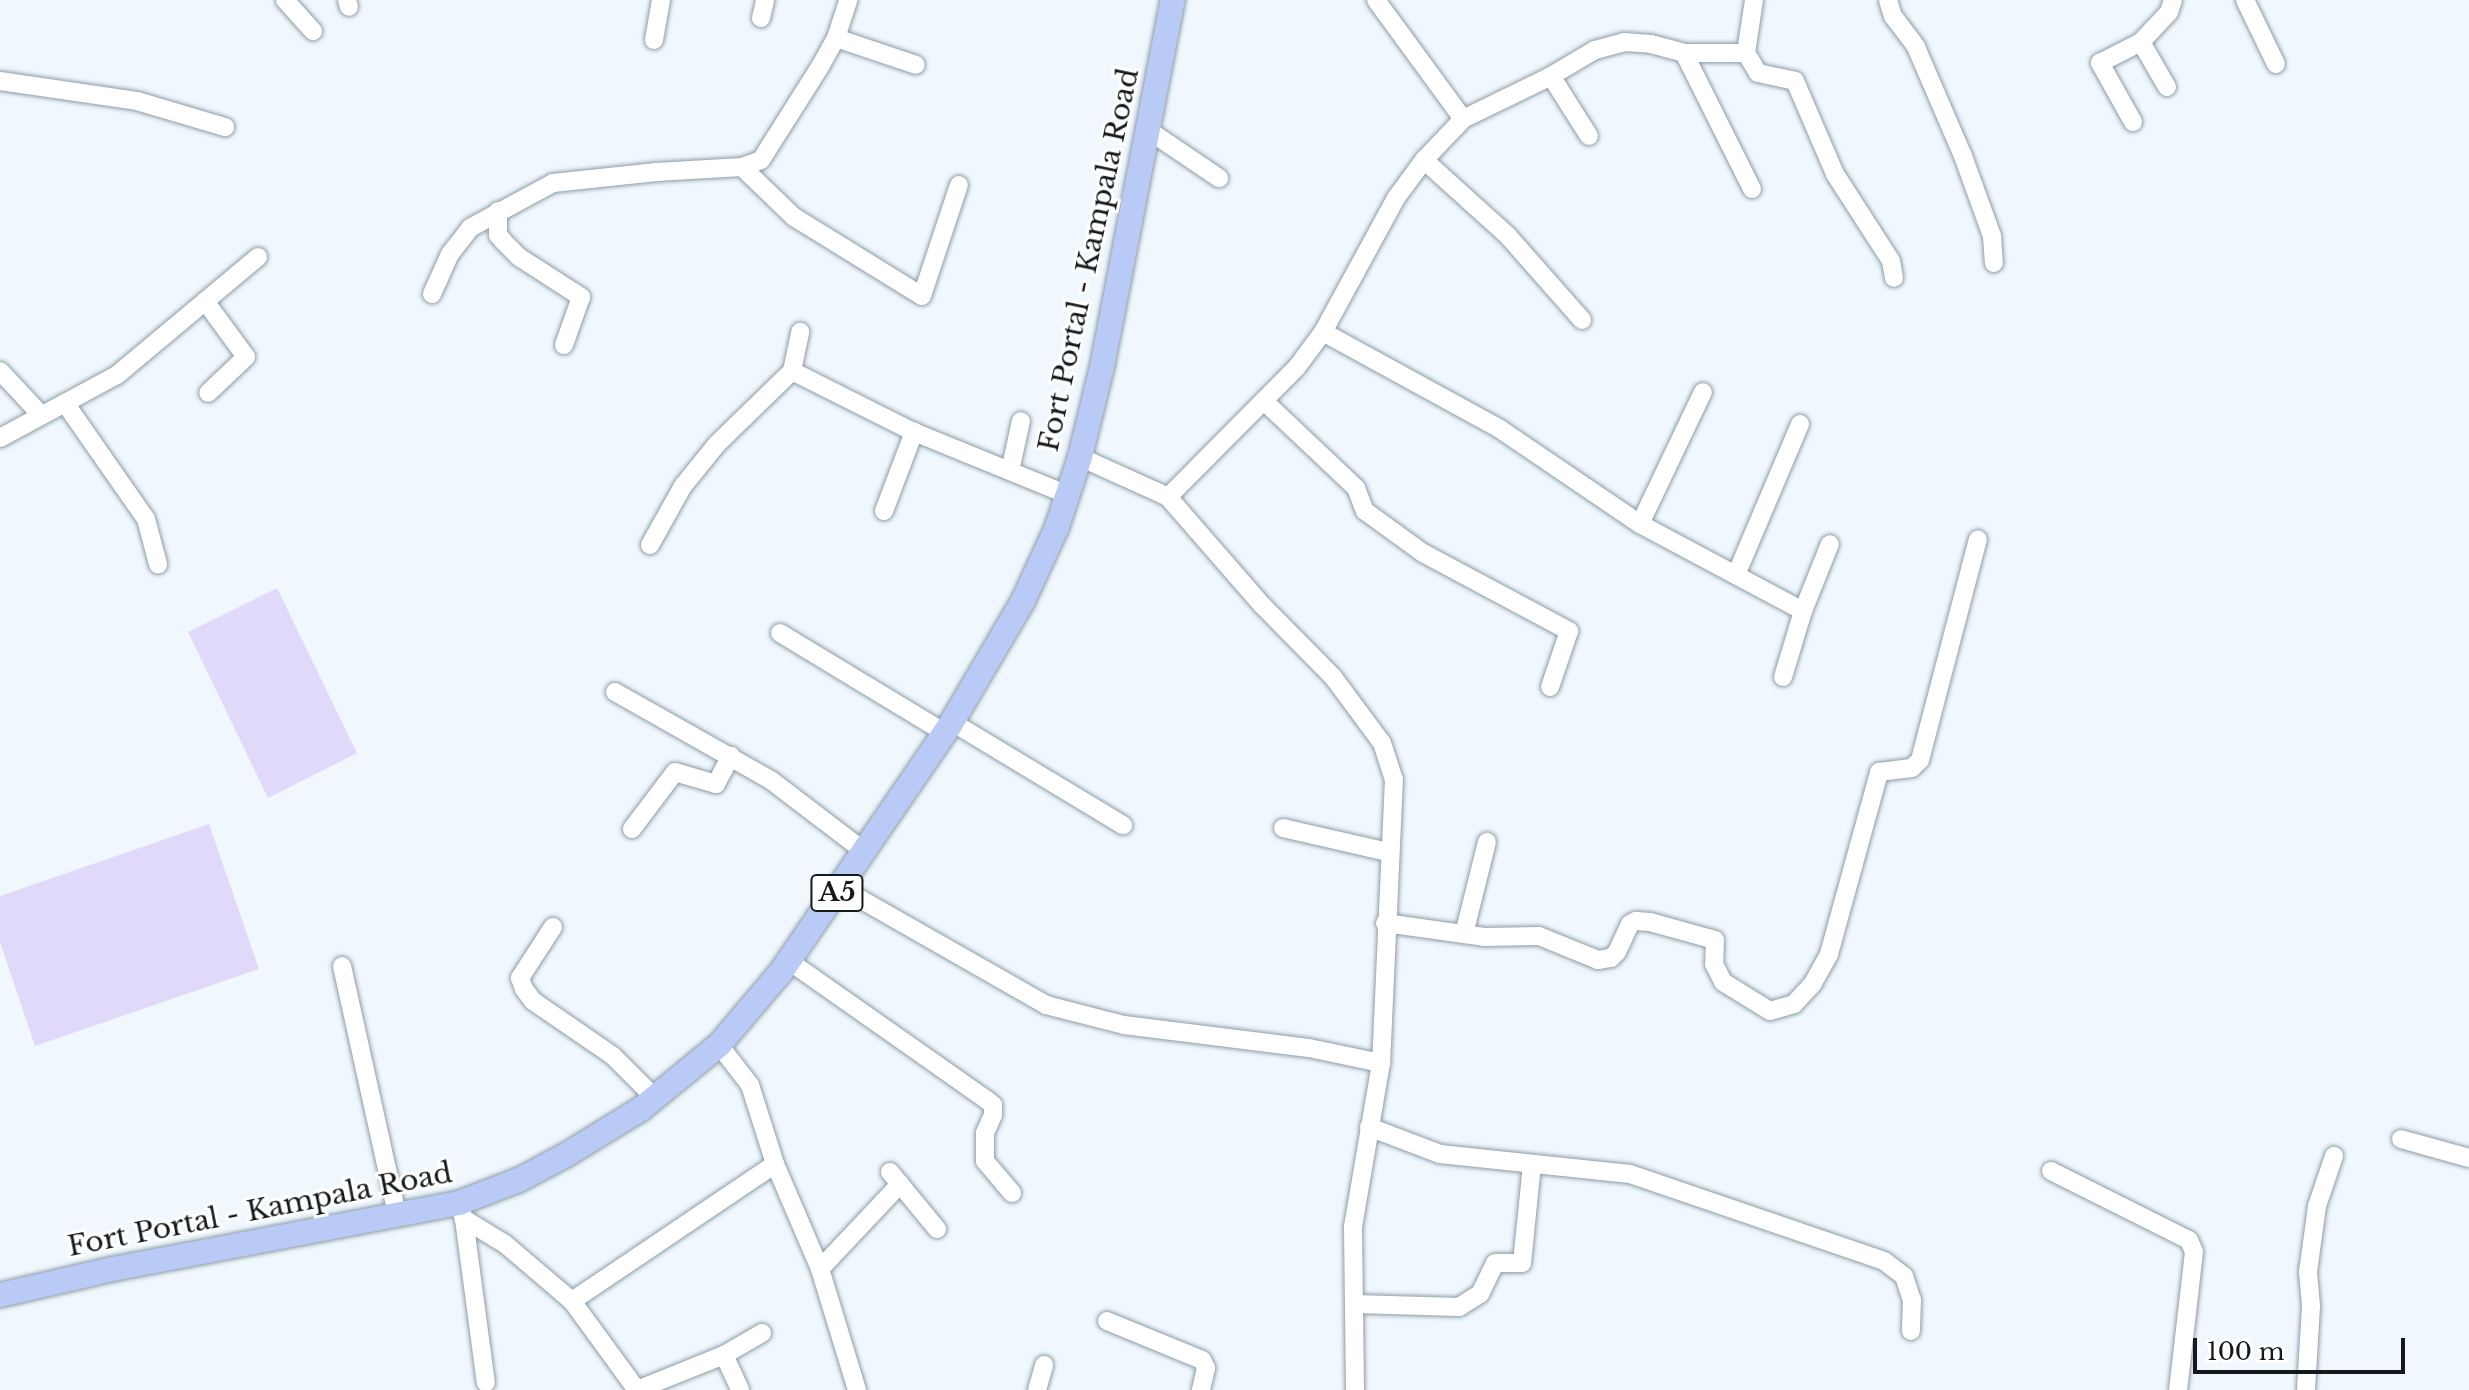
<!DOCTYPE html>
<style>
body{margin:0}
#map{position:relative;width:2469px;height:1390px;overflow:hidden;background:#f0f8fe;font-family:"Libre Baskerville",serif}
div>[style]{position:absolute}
.green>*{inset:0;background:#e1d9fa}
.roads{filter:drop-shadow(0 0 2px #8e9ca5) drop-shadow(0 0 2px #8e9ca5)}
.minor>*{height:18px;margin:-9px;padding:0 9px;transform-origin:9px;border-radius:9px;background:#fff}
.major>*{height:24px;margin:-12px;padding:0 12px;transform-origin:12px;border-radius:12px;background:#b8caf5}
span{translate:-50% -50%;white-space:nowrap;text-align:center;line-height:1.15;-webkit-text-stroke:6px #fff;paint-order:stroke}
.shield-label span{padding:2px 6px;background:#fff;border:2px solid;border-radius:6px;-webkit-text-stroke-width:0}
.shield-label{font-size:26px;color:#14191c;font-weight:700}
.street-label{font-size:28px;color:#14191c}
.scale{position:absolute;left:2193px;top:1338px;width:212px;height:36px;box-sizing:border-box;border:4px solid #14191c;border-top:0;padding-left:10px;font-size:24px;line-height:28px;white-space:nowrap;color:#14191c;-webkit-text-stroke:6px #fff;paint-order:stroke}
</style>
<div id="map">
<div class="green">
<div style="clip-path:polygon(277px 588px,357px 753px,268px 798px,188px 632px)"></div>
<div style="clip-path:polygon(209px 824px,259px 969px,35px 1046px,0 942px,0 896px)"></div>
</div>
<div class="roads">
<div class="minor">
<div style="left:285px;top:0;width:42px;rotate:47.9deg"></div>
<div style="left:347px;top:0;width:7px;rotate:74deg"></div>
<div style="left:1376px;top:0;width:147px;rotate:53.8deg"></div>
<div style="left:1754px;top:0;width:54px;rotate:98.6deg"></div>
<div style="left:1746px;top:53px;width:23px;rotate:59deg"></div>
<div style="left:1758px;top:73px;width:38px;rotate:12deg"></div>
<div style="left:1795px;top:81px;width:101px;rotate:66.7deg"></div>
<div style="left:1835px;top:174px;width:103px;rotate:57.2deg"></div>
<div style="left:1891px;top:261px;width:17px;rotate:80deg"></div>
<div style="left:1888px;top:0;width:17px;rotate:73deg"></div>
<div style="left:1893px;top:16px;width:39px;rotate:53deg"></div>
<div style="left:1916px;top:47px;width:119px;rotate:66.7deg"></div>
<div style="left:1963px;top:156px;width:85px;rotate:70.1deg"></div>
<div style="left:1992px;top:236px;width:27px;rotate:86deg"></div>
<div style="left:2245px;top:0;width:71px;rotate:64.2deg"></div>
<div style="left:761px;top:18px;width:18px;rotate:-77deg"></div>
<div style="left:836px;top:38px;width:84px;rotate:18.6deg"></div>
<div style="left:654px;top:40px;width:41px;rotate:-80.1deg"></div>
<div style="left:2141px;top:42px;width:52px;rotate:60deg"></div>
<div style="left:1684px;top:53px;width:152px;rotate:63.4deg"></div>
<div style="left:1551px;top:76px;width:71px;rotate:57.7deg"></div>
<div style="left:0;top:81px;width:138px;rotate:8.3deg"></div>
<div style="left:137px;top:101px;width:92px;rotate:16.5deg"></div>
<div style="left:2133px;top:122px;width:68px;rotate:-119.2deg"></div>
<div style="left:2100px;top:63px;width:46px;rotate:-27.1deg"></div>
<div style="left:2141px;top:42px;width:41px;rotate:-47deg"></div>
<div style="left:2169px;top:12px;width:13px;rotate:-72deg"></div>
<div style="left:1148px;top:130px;width:86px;rotate:34.1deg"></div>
<div style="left:1424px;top:160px;width:113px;rotate:42.1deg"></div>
<div style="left:1508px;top:236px;width:112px;rotate:48.6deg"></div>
<div style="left:742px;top:167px;width:72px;rotate:43.9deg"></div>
<div style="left:794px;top:217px;width:150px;rotate:31.7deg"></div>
<div style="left:922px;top:296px;width:117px;rotate:-71.6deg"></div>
<div style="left:498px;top:211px;width:24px;rotate:90deg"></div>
<div style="left:498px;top:235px;width:9px;rotate:49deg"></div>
<div style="left:504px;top:242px;width:21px;rotate:45deg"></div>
<div style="left:519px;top:257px;width:74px;rotate:32.8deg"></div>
<div style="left:581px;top:297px;width:51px;rotate:109.5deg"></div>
<div style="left:432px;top:294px;width:44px;rotate:-65.8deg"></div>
<div style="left:450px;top:254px;width:33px;rotate:-52deg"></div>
<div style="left:470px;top:228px;width:94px;rotate:-28.5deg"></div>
<div style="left:553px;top:183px;width:104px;rotate:-6.1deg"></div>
<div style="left:656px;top:172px;width:86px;rotate:-3.3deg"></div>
<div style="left:742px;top:167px;width:20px;rotate:-20deg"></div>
<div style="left:761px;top:160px;width:112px;rotate:-57.7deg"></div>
<div style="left:821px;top:65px;width:31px;rotate:-61deg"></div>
<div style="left:836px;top:38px;width:40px;rotate:-72deg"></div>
<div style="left:205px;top:301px;width:69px;rotate:53.8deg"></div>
<div style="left:246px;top:357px;width:52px;rotate:136.5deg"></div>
<div style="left:1323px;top:332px;width:202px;rotate:28.7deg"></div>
<div style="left:1500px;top:429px;width:169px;rotate:34.2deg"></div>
<div style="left:1640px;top:524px;width:185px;rotate:28.1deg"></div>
<div style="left:0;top:371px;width:60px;rotate:47deg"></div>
<div style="left:792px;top:371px;width:136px;rotate:26.6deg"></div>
<div style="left:914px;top:432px;width:164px;rotate:22.2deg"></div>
<div style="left:1264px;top:401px;width:127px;rotate:43.4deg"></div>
<div style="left:1356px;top:488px;width:25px;rotate:69deg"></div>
<div style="left:1365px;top:511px;width:72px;rotate:35.9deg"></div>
<div style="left:1423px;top:553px;width:166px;rotate:28.1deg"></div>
<div style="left:1569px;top:631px;width:59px;rotate:108.7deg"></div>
<div style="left:65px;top:403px;width:141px;rotate:55.1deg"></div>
<div style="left:146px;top:519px;width:47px;rotate:75.1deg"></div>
<div style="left:0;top:438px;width:133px;rotate:-28.3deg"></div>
<div style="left:117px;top:375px;width:184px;rotate:-39.9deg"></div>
<div style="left:1080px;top:457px;width:97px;rotate:24.4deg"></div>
<div style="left:1168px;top:497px;width:183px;rotate:-45.2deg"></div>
<div style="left:1297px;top:367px;width:44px;rotate:-53.4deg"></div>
<div style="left:1323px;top:332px;width:153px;rotate:-61.4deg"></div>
<div style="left:1396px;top:198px;width:47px;rotate:-53.6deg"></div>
<div style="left:1424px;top:160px;width:57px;rotate:-46.4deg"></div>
<div style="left:1463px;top:119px;width:98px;rotate:-26deg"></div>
<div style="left:1551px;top:76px;width:51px;rotate:-30.6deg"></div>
<div style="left:1595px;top:50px;width:30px;rotate:-15deg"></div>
<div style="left:1624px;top:42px;width:27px;rotate:4deg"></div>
<div style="left:1651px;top:44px;width:34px;rotate:15deg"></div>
<div style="left:1684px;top:53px;width:62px"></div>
<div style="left:1010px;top:471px;width:51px;rotate:-77.6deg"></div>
<div style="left:1168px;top:497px;width:143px;rotate:49deg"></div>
<div style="left:1262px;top:605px;width:101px;rotate:45.4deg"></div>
<div style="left:1333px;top:677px;width:82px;rotate:53.4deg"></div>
<div style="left:1382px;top:743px;width:38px;rotate:72deg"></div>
<div style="left:1394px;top:779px;width:284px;rotate:92.6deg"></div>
<div style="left:1381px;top:1063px;width:166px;rotate:99.7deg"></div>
<div style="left:1353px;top:1227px;width:163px;rotate:89.3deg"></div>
<div style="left:884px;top:511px;width:85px;rotate:-69.2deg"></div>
<div style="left:1640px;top:524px;width:146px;rotate:-64.5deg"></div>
<div style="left:650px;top:545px;width:68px;rotate:-60.8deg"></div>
<div style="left:683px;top:486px;width:54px;rotate:-51deg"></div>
<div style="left:717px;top:444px;width:105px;rotate:-44.2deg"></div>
<div style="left:792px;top:371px;width:40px;rotate:-78deg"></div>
<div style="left:1736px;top:575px;width:164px;rotate:-67deg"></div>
<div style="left:780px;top:633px;width:193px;rotate:31.2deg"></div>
<div style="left:1783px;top:677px;width:69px;rotate:-73.1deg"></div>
<div style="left:1803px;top:611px;width:72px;rotate:-68.1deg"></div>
<div style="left:615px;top:692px;width:180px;rotate:29.5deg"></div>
<div style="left:772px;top:781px;width:116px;rotate:37.3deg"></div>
<div style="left:952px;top:722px;width:200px;rotate:31.1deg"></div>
<div style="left:1283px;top:828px;width:108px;rotate:12.9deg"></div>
<div style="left:632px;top:829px;width:71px;rotate:-53deg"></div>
<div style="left:675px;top:772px;width:43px;rotate:16.3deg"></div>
<div style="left:716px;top:784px;width:32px;rotate:-62deg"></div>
<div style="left:841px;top:888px;width:236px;rotate:29.7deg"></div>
<div style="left:1046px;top:1005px;width:81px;rotate:14.4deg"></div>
<div style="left:1124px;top:1025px;width:186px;rotate:7.1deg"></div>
<div style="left:1309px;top:1048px;width:74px;rotate:11.8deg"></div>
<div style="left:1385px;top:923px;width:100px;rotate:8deg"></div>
<div style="left:1484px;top:937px;width:55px;rotate:-1deg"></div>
<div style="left:1539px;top:936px;width:64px;rotate:22.1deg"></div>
<div style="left:1598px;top:960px;width:13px;rotate:-9deg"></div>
<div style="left:1611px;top:958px;width:8px;rotate:-45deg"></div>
<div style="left:1617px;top:952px;width:31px;rotate:-65deg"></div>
<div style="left:1630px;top:924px;width:7px;rotate:-27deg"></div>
<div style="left:1636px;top:921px;width:14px;rotate:4deg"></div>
<div style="left:1650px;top:922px;width:67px;rotate:15.5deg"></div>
<div style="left:1715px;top:940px;width:24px;rotate:92deg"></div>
<div style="left:1714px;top:964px;width:20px;rotate:63deg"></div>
<div style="left:1723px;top:982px;width:55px;rotate:31.7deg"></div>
<div style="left:1770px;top:1011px;width:25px;rotate:-16deg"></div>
<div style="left:1794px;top:1004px;width:26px;rotate:-47deg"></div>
<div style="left:1812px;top:985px;width:35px;rotate:-61deg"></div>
<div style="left:1829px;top:954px;width:189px;rotate:-74.6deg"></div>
<div style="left:1879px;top:772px;width:33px;rotate:-7deg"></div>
<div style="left:1912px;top:768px;width:11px;rotate:-45deg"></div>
<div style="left:1920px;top:760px;width:228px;rotate:-75.3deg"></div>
<div style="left:553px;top:927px;width:61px;rotate:122.9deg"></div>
<div style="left:520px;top:978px;width:12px;rotate:70deg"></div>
<div style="left:524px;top:989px;width:15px;rotate:53deg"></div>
<div style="left:533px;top:1001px;width:97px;rotate:34.5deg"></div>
<div style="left:613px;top:1056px;width:57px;rotate:45deg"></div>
<div style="left:1464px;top:934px;width:95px;rotate:-76deg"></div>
<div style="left:789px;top:961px;width:242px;rotate:35.1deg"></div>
<div style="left:987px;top:1100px;width:8px;rotate:40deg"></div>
<div style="left:993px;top:1105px;width:10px;rotate:90deg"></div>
<div style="left:993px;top:1115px;width:20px;rotate:114deg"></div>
<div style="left:985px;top:1133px;width:28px;rotate:90deg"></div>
<div style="left:985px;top:1161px;width:42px;rotate:49.8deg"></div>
<div style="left:342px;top:966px;width:255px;rotate:77.5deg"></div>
<div style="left:719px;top:1045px;width:51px;rotate:52.2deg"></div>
<div style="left:750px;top:1085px;width:83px;rotate:72.4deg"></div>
<div style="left:775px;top:1164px;width:114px;rotate:66.8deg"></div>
<div style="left:820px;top:1269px;width:127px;rotate:73deg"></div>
<div style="left:1369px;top:1127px;width:76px;rotate:20.8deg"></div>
<div style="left:1440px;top:1154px;width:191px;rotate:6deg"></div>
<div style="left:1630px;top:1174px;width:268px;rotate:18.9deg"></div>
<div style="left:1884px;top:1261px;width:25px;rotate:37deg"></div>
<div style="left:1904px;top:1276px;width:25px;rotate:72deg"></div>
<div style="left:1912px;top:1300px;width:31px;rotate:92deg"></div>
<div style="left:2401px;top:1139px;width:71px;rotate:15.6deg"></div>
<div style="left:2051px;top:1171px;width:154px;rotate:26.6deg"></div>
<div style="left:2189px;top:1240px;width:13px;rotate:67deg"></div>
<div style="left:2194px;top:1252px;width:139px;rotate:96.6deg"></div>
<div style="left:890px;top:1172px;width:74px;rotate:50.5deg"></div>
<div style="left:459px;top:1203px;width:17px;rotate:73deg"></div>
<div style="left:464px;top:1219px;width:48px;rotate:31.4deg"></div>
<div style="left:505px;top:1244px;width:88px;rotate:40.4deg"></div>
<div style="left:572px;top:1301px;width:110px;rotate:53.9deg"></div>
<div style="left:464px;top:1219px;width:165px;rotate:82.4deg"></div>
<div style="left:820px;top:1269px;width:117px;rotate:-46.7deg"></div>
<div style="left:572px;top:1301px;width:245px;rotate:-34deg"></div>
<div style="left:1355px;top:1304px;width:104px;rotate:1.7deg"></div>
<div style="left:1459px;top:1307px;width:25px;rotate:-32deg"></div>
<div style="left:1480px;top:1294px;width:34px;rotate:-64deg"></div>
<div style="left:1495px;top:1263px;width:27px"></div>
<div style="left:1522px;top:1263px;width:99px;rotate:-84.2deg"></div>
<div style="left:1107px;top:1321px;width:103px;rotate:22.3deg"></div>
<div style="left:1202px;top:1360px;width:9px;rotate:63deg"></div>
<div style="left:1206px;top:1368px;width:23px;rotate:103deg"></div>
<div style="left:724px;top:1355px;width:38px;rotate:65deg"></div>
<div style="left:637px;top:1390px;width:94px;rotate:-21.9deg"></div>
<div style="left:724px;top:1355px;width:44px;rotate:-30.1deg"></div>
<div style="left:1037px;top:1390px;width:26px;rotate:-74deg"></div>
<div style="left:2306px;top:1390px;width:84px;rotate:-86.6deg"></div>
<div style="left:2311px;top:1306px;width:34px;rotate:-95deg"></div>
<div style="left:2308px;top:1272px;width:67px;rotate:-82.2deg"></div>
<div style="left:2317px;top:1206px;width:53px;rotate:-71.2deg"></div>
</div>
<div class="major">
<div style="left:0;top:1295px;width:116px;rotate:-13deg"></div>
<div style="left:113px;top:1269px;width:352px;rotate:-10.8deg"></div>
<div style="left:459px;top:1203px;width:64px;rotate:-21deg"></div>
<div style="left:519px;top:1180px;width:53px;rotate:-28deg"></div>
<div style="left:566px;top:1155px;width:88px;rotate:-31.5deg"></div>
<div style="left:641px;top:1109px;width:101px;rotate:-39.4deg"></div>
<div style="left:719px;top:1045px;width:96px;rotate:-49.7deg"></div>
<div style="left:781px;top:972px;width:297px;rotate:-55.6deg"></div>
<div style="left:949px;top:727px;width:146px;rotate:-59.6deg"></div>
<div style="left:1023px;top:601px;width:81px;rotate:-65.3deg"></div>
<div style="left:1057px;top:527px;width:74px;rotate:-71.8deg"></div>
<div style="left:1080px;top:457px;width:93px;rotate:-76.3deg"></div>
<div style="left:1102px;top:367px;width:374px;rotate:-79.1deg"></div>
</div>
</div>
<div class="shield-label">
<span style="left:837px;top:893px">A5</span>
</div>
<div class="street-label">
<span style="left:1089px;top:260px;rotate:-78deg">Fort Portal - Kampala Road</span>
<span style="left:260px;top:1210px;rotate:-11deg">Fort Portal - Kampala Road</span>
</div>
<div class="scale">100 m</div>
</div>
